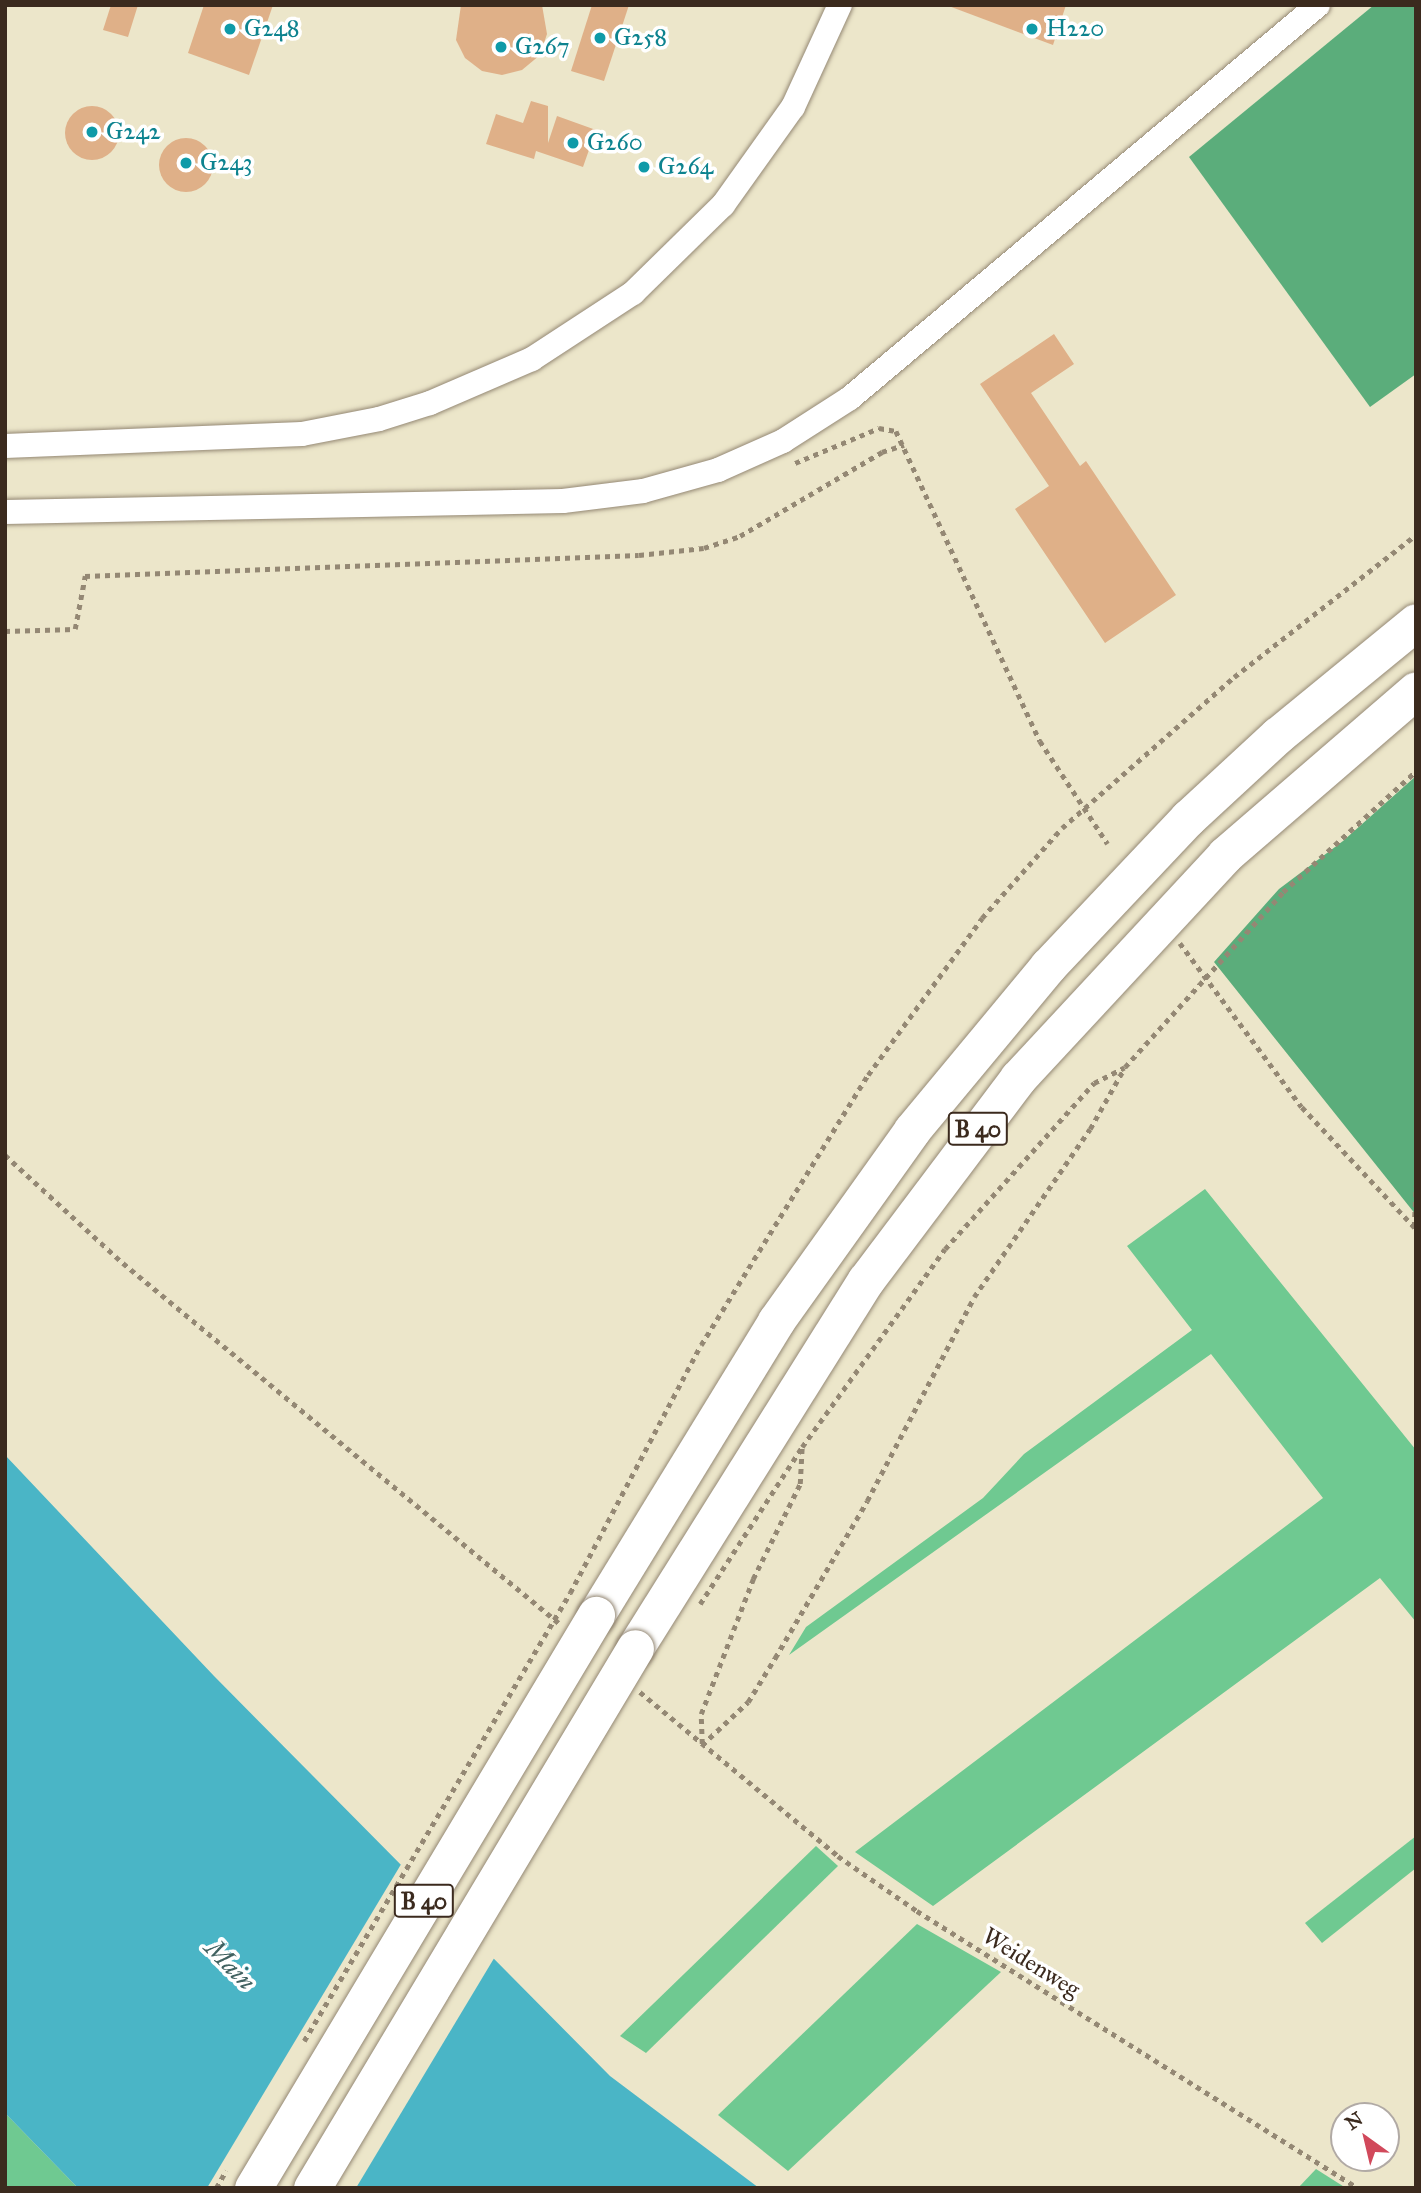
<!DOCTYPE html>
<style>
body{margin:0}
#map{position:relative;width:1421px;height:2193px;overflow:hidden;background:#ece6ca;font-family:"IM FELL Great Primer",serif}
div>[style]{position:absolute}
.green>*{inset:0;background:#6fc991}
.forest>*{inset:0;background:#5bad7b}
.water>*{inset:0;background:#4ab5c6}
.pier>*{inset:0;background:#ece6ca}
.building>*{inset:0;background:#dfb088}
.round{border-radius:50%}
.path>*{height:4.5px;margin-top:-2.25px;transform-origin:0;background:repeating-linear-gradient(90deg,#948874 0 5px,transparent 0 10px)}
.roads{filter:drop-shadow(0 0 2px #948874) drop-shadow(0 0 2px #948874)}
.minor>*{height:24px;margin:-12px;padding:0 12px;transform-origin:12px;border-radius:12px;background:#fff}
.highway>*{height:37px;margin:-18.5px;padding:0 18.5px;transform-origin:18.5px;border-radius:18.5px;background:#fff}
.path-bridge>*{height:4.5px;margin-top:-2.25px;transform-origin:0;background:repeating-linear-gradient(90deg,#948874 0 5px,transparent 0 10px)}
.bridges{filter:drop-shadow(0 0 2px #948874) drop-shadow(0 0 2px #948874)}
.highway-bridge>*{height:37px;margin:-18.5px;padding:0 18.5px;transform-origin:18.5px;border-radius:18.5px;background:#fff}
.dots>*{width:19px;height:19px;translate:-50% -50%;box-sizing:border-box;border:4px solid #fff;border-radius:50%}
span{translate:-50% -50%;white-space:nowrap;text-align:center;line-height:1.15;-webkit-text-stroke:7px #fff;paint-order:stroke}
.shield-label span{padding:2px 5px;background:#fff;border:2px solid;border-radius:5px;-webkit-text-stroke-width:0}
.shield-label{font-size:23px;color:#3b2a1e;font-weight:700}
.culture-label{font-size:24px;color:#0d838f}
.left{translate:0 -50%;text-align:left}
.street-label{font-size:24px;color:#3b2a1e}
.water-label{font-size:26px;color:#416261;font-style:italic}
.frame{position:absolute;inset:0;border:7px solid #3b2a1e;pointer-events:none}
.north{position:absolute;left:1330px;top:2102px;width:70px;height:70px;box-sizing:border-box;background:#fff;border:2px solid #b1aaa5;border-radius:50%;rotate:326deg;font-size:19px;font-weight:700;line-height:28px;text-align:center;color:#3b2a1e}
.north::after{content:'';display:block;margin:auto;width:24px;height:32px;background:#d1495b;clip-path:polygon(50% 0,100% 100%,50% 72%,0 100%)}
</style>
<div id="map">
<div class="green">
<div style="clip-path:polygon(1205px 1189px,1416px 1450px,1416px 1622px,1380px 1578px,933px 1906px,855px 1852px,1323px 1498px,1211px 1354px,789px 1655px,806px 1627px,983px 1498px,1024px 1454px,1192px 1330px,1127px 1246px)"></div>
<div style="clip-path:polygon(1416px 1836px,1416px 1868px,1322px 1943px,1305px 1923px)"></div>
<div style="clip-path:polygon(816px 1846px,838px 1866px,646px 2053px,620px 2036px)"></div>
<div style="clip-path:polygon(917px 1924px,1001px 1972px,788px 2171px,718px 2115px)"></div>
<div style="clip-path:polygon(5px 2113px,78px 2188px,5px 2188px)"></div>
<div style="clip-path:polygon(1316px 2169px,1346px 2188px,1298px 2188px)"></div>
</div>
<div class="forest">
<div style="clip-path:polygon(1374px 5px,1416px 5px,1416px 374px,1370px 407px,1189px 157px)"></div>
<div style="clip-path:polygon(1416px 776px,1416px 1215px,1214px 962px,1279px 889px,1343px 841px)"></div>
</div>
<div class="water">
<div style="clip-path:polygon(5px 1455px,214px 1676px,610px 2076px,759px 2188px,78px 2188px,5px 2113px)"></div>
</div>
<div class="pier">
<div style="clip-path:polygon(403px 1861px,496px 1955px,356px 2188px,207px 2188px)"></div>
</div>
<div class="building">
<div style="clip-path:polygon(111px 5px,138px 5px,128px 37px,103px 30px)"></div>
<div style="clip-path:polygon(204px 5px,273px 5px,249px 75px,188px 53px)"></div>
<div style="clip-path:polygon(461px 5px,542px 5px,547px 34px,540px 55px,522px 70px,502px 75px,482px 71px,465px 58px,456px 40px)"></div>
<div style="clip-path:polygon(592px 5px,629px 5px,604px 81px,571px 71px)"></div>
<div style="clip-path:polygon(946px 5px,1066px 5px,1053px 45px)"></div>
<div style="clip-path:polygon(531px 101px,548px 106px,548px 143px,557px 116px,596px 130px,583px 167px,536px 151px,534px 159px,486px 144px,496px 114px,523px 123px)"></div>
<div class="round" style="left:65px;top:106px;width:54px;height:54px"></div>
<div class="round" style="left:159px;top:138px;width:54px;height:54px"></div>
<div style="clip-path:polygon(1054px 334px,1074px 364px,1031px 393px,1080px 466px,1086px 461px,1176px 595px,1105px 643px,1015px 509px,1049px 486px,980px 384px)"></div>
</div>
<div class="path">
<div style="left:795px;top:463px;width:91px;rotate:-22.6deg"></div>
<div style="left:879px;top:428px;width:17px;rotate:10deg"></div>
<div style="left:896px;top:431px;width:342px;rotate:65.1deg"></div>
<div style="left:1040px;top:741px;width:123px;rotate:56.6deg"></div>
<div style="left:5px;top:631px;width:70px;rotate:-1.6deg"></div>
<div style="left:75px;top:629px;width:54px;rotate:-79.3deg"></div>
<div style="left:85px;top:576px;width:554px;rotate:-2.17deg"></div>
<div style="left:639px;top:555px;width:65px;rotate:-6.1deg"></div>
<div style="left:704px;top:548px;width:38px;rotate:-18deg"></div>
<div style="left:740px;top:536px;width:165px;rotate:-30.6deg"></div>
<div style="left:882px;top:452px;width:23px;rotate:-18deg"></div>
<div style="left:1180px;top:943px;width:204px;rotate:53.4deg"></div>
<div style="left:1302px;top:1107px;width:167px;rotate:46.9deg"></div>
<div style="left:5px;top:1155px;width:160px;rotate:42.5deg"></div>
<div style="left:123px;top:1263px;width:565px;rotate:39.55deg"></div>
<div style="left:1414px;top:1227px;width:42px;rotate:-87.3deg"></div>
<div style="left:570px;top:1593px;width:280px;rotate:-62.2deg"></div>
<div style="left:701px;top:1345px;width:317px;rotate:-58.3deg"></div>
<div style="left:868px;top:1075px;width:194px;rotate:-54deg"></div>
<div style="left:982px;top:918px;width:120px;rotate:-48.4deg"></div>
<div style="left:1062px;top:828px;width:229px;rotate:-41.3deg"></div>
<div style="left:1234px;top:677px;width:231px;rotate:-38deg"></div>
<div style="left:700px;top:1604px;width:187px;rotate:-57deg"></div>
<div style="left:802px;top:1447px;width:244px;rotate:-54.2deg"></div>
<div style="left:945px;top:1249px;width:223px;rotate:-48.1deg"></div>
<div style="left:1094px;top:1083px;width:34px;rotate:-27deg"></div>
<div style="left:640px;top:1692px;width:257px;rotate:39.6deg"></div>
<div style="left:838px;top:1856px;width:96px;rotate:34.8deg"></div>
<div style="left:917px;top:1911px;width:521px;rotate:32.13deg"></div>
<div style="left:702px;top:1744px;width:30px;rotate:-92deg"></div>
<div style="left:701px;top:1714px;width:145px;rotate:-68.9deg"></div>
<div style="left:753px;top:1579px;width:106px;rotate:-63.7deg"></div>
<div style="left:800px;top:1484px;width:36px;rotate:-87deg"></div>
<div style="left:702px;top:1745px;width:63px;rotate:-43.1deg"></div>
<div style="left:748px;top:1702px;width:52px;rotate:-58.5deg"></div>
<div style="left:775px;top:1658px;width:182px;rotate:-59.6deg"></div>
<div style="left:867px;top:1501px;width:230px;rotate:-62.3deg"></div>
<div style="left:974px;top:1297px;width:204px;rotate:-55.4deg"></div>
<div style="left:1090px;top:1129px;width:71px;rotate:-60.6deg"></div>
<div style="left:1125px;top:1067px;width:236px;rotate:-47.9deg"></div>
<div style="left:1283px;top:892px;width:180px;rotate:-42.3deg"></div>
</div>
<div class="roads">
<div class="minor">
<div style="left:5px;top:446px;width:297px;rotate:-2.3deg"></div>
<div style="left:302px;top:434px;width:78px;rotate:-11deg"></div>
<div style="left:379px;top:419px;width:53px;rotate:-17.4deg"></div>
<div style="left:430px;top:403px;width:111px;rotate:-23.3deg"></div>
<div style="left:532px;top:359px;width:121px;rotate:-33.2deg"></div>
<div style="left:633px;top:293px;width:126px;rotate:-44.4deg"></div>
<div style="left:723px;top:205px;width:120px;rotate:-54.5deg"></div>
<div style="left:793px;top:107px;width:112px;rotate:-65.3deg"></div>
<div style="left:5px;top:512px;width:558px;rotate:-1.13deg"></div>
<div style="left:563px;top:501px;width:81px;rotate:-7.1deg"></div>
<div style="left:643px;top:491px;width:78px;rotate:-15.6deg"></div>
<div style="left:718px;top:470px;width:71px;rotate:-24deg"></div>
<div style="left:783px;top:441px;width:80px;rotate:-32.7deg"></div>
<div style="left:850px;top:398px;width:611px;rotate:-40.02deg"></div>
</div>
<div class="highway">
<div style="left:596px;top:1615px;width:345px;rotate:-58.5deg"></div>
<div style="left:776px;top:1321px;width:234px;rotate:-54.5deg"></div>
<div style="left:912px;top:1130px;width:213px;rotate:-50.3deg"></div>
<div style="left:1048px;top:966px;width:204px;rotate:-46.6deg"></div>
<div style="left:1188px;top:818px;width:122px;rotate:-42.7deg"></div>
<div style="left:1278px;top:735px;width:178px;rotate:-39.3deg"></div>
<div style="left:635px;top:1648px;width:434px;rotate:-57.9deg"></div>
<div style="left:866px;top:1280px;width:253px;rotate:-53deg"></div>
<div style="left:1018px;top:1078px;width:304px;rotate:-47.1deg"></div>
<div style="left:1225px;top:855px;width:252px;rotate:-40.8deg"></div>
</div>
</div>
<div class="path-bridge">
<div style="left:304px;top:2041px;width:521px;rotate:-59.3deg"></div>
<div style="left:216px;top:2188px;width:20px;rotate:-60deg"></div>
</div>
<div class="bridges">
<div class="highway-bridge">
<div style="left:253px;top:2188px;width:668px;rotate:-59.1deg"></div>
<div style="left:312px;top:2188px;width:629px;rotate:-59.11deg"></div>
</div>
</div>
<div class="dots">
<div style="left:230px;top:29px;background:#0f9aa8"></div>
<div style="left:1032px;top:29px;background:#0f9aa8"></div>
<div style="left:600px;top:38px;background:#0f9aa8"></div>
<div style="left:501px;top:47px;background:#0f9aa8"></div>
<div style="left:92px;top:132px;background:#0f9aa8"></div>
<div style="left:573px;top:143px;background:#0f9aa8"></div>
<div style="left:186px;top:163px;background:#0f9aa8"></div>
<div style="left:644px;top:167px;background:#0f9aa8"></div>
</div>
<div class="shield-label">
<span style="left:978px;top:1129px">B 40</span>
<span style="left:424px;top:1901px">B 40</span>
</div>
<div class="culture-label">
<span class="left" style="left:244px;top:29px">G248</span>
<span class="left" style="left:1046px;top:29px">H220</span>
<span class="left" style="left:614px;top:38px">G258</span>
<span class="left" style="left:515px;top:47px">G267</span>
<span class="left" style="left:106px;top:132px">G242</span>
<span class="left" style="left:587px;top:143px">G260</span>
<span class="left" style="left:200px;top:163px">G243</span>
<span class="left" style="left:658px;top:167px">G264</span>
</div>
<div class="street-label">
<span style="left:1031px;top:1963px;rotate:32deg">Weidenweg</span>
</div>
<div class="water-label">
<span style="left:230px;top:1965px;rotate:46deg">Main</span>
</div>
<div class="frame"></div>
<div class="north">N</div>
</div>
